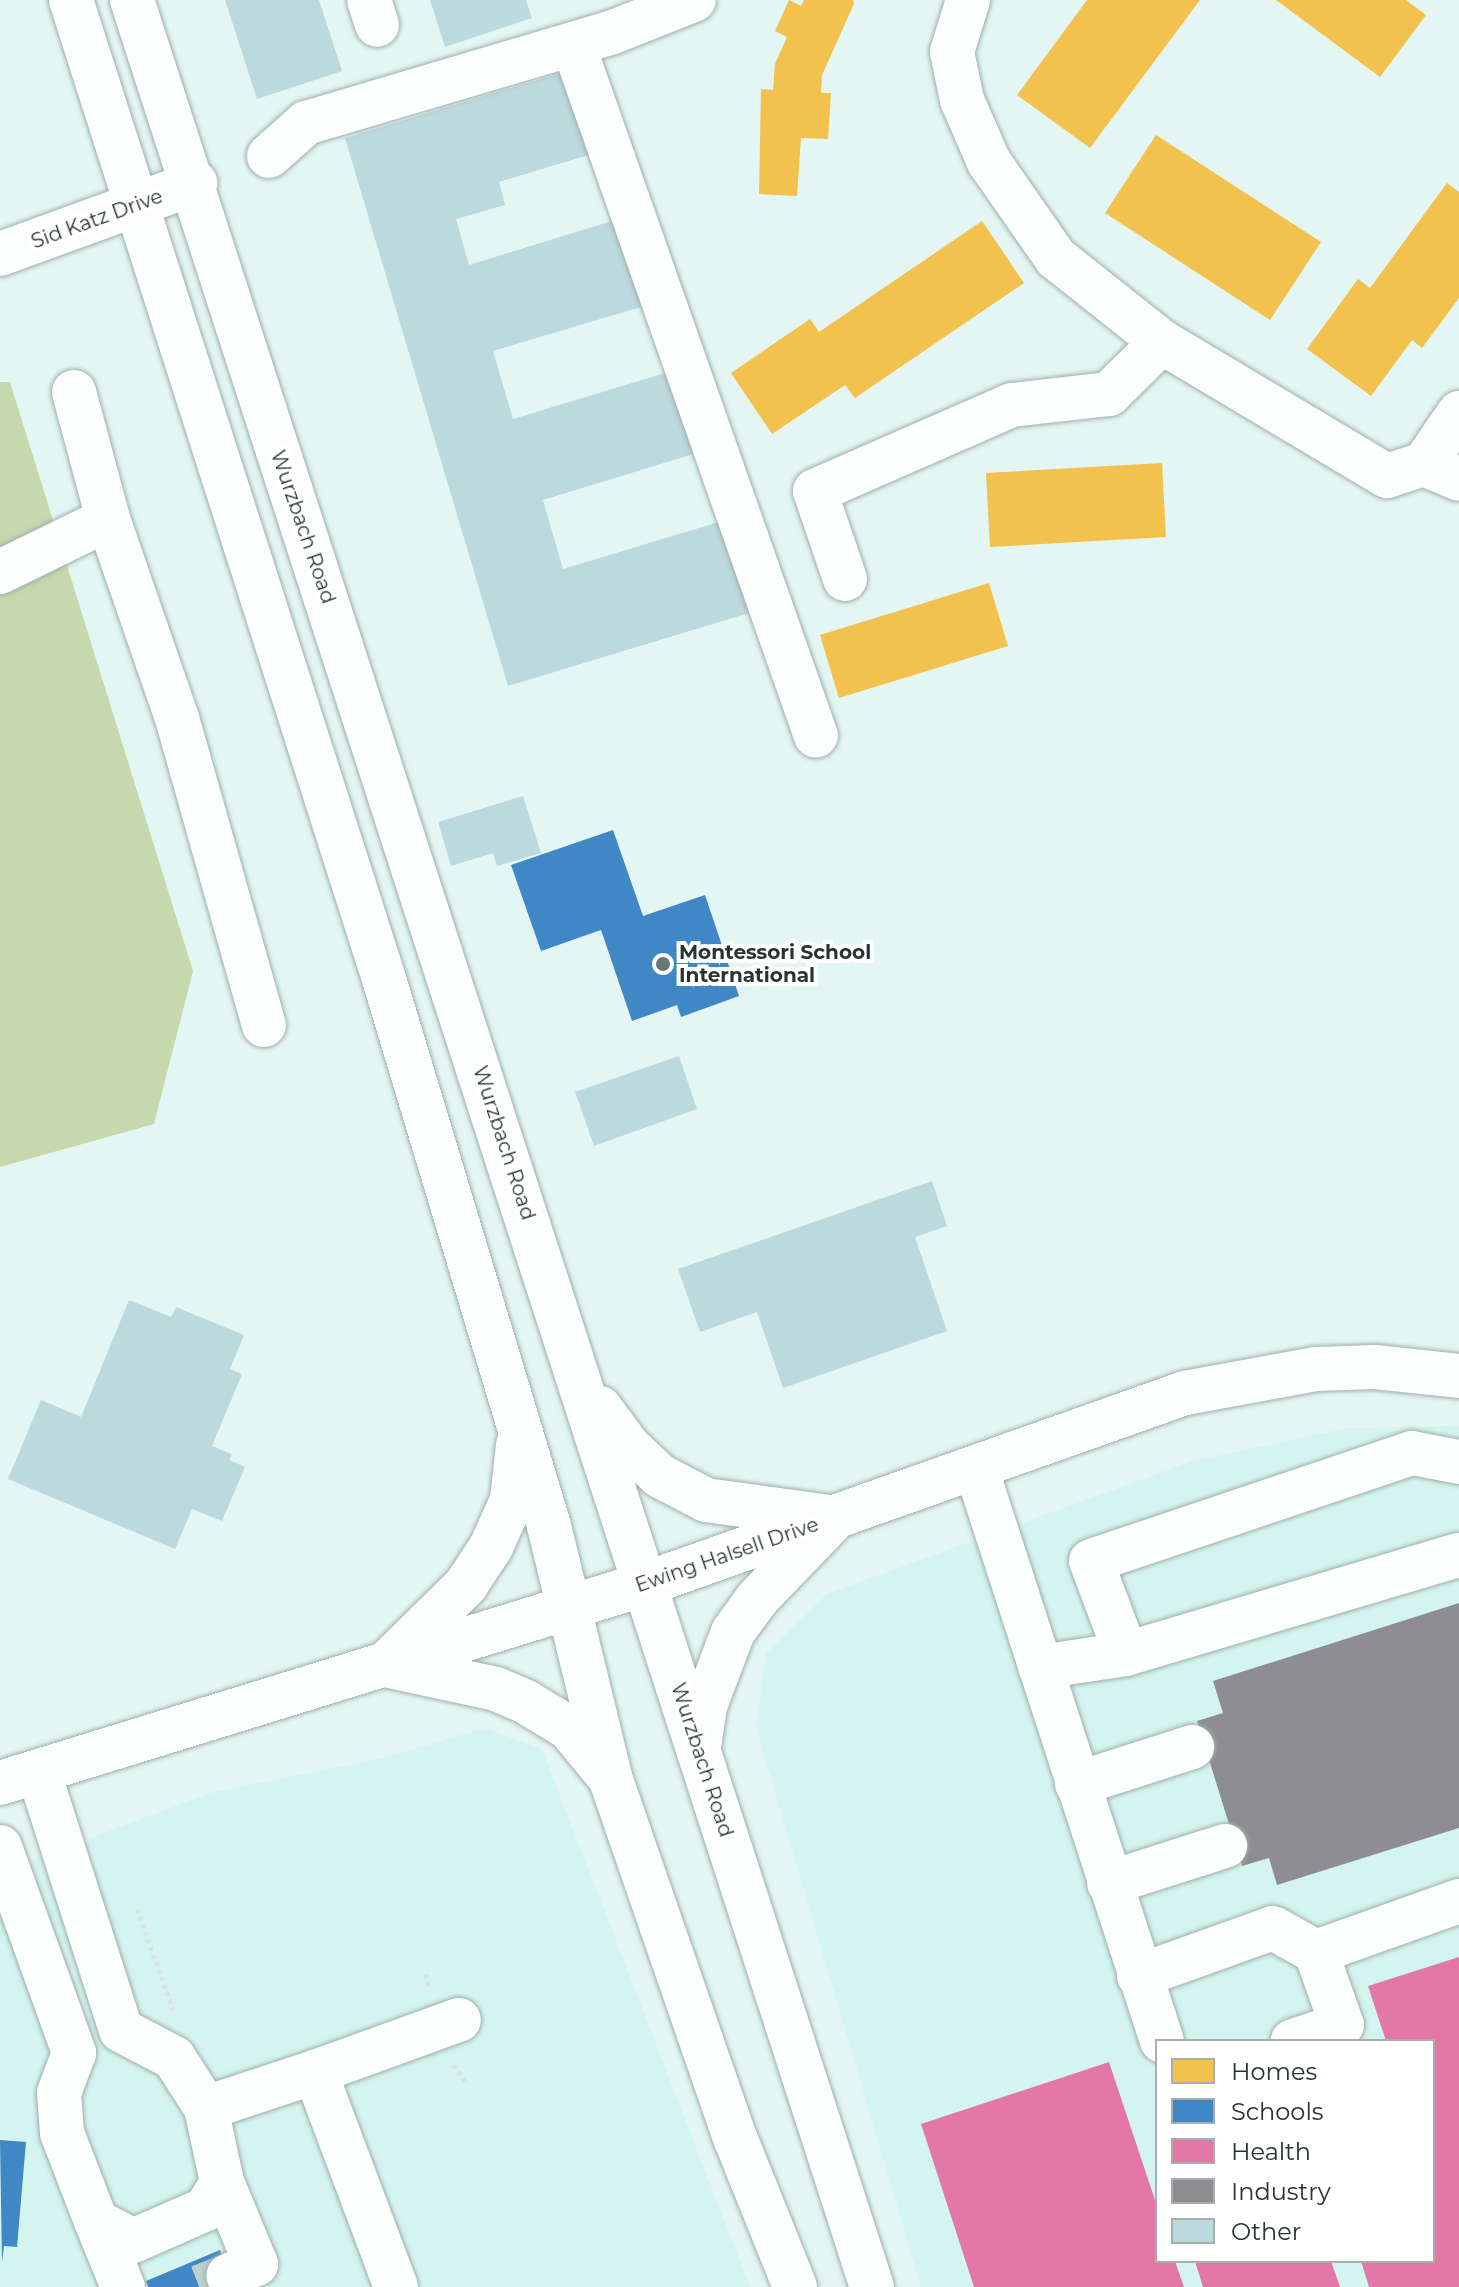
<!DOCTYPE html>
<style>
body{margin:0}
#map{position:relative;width:1459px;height:2287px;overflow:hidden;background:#e3f6f3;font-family:Montserrat,sans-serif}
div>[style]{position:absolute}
.built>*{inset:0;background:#d4f5ef}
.forest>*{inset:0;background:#c6d8ad}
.homes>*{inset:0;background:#f2c14e}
.schools>*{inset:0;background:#3f88c5}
.health>*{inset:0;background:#e377a8}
.industry>*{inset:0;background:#8d8d92}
.building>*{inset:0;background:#bcd9dd}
.minor-tunnel>*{height:44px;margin-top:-22px;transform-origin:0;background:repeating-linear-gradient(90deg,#bdcfcc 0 44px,transparent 0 66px)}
.path>*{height:5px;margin-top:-2.5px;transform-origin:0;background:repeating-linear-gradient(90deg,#dce2e1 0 4px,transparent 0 8px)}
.roads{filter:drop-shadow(0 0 2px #9faeac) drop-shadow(0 0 2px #9faeac)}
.minor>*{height:44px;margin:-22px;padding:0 22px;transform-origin:22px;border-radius:22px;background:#fbfefd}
.major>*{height:44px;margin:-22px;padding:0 22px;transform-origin:22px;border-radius:22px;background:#fbfefd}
.dots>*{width:22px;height:22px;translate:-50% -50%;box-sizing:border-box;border:4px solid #fff;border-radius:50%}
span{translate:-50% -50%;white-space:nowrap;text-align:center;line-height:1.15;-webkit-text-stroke:8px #fff;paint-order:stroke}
.street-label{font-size:20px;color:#263432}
.poi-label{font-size:20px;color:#263432;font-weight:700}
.left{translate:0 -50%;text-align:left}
.legend{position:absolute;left:1155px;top:2039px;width:280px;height:224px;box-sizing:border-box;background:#fff;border:2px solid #a8aead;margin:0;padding:10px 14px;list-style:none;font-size:24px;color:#263432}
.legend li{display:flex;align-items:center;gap:16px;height:40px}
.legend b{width:40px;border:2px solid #a8aead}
</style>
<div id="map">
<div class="built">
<div style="clip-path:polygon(evenodd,1459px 1426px,1459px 2287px,921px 2287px,756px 1727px,766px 1654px,827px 1594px,1193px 1461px,1348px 1428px,1459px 1426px,1157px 2041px,1433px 2041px,1433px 2261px,1157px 2261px,1157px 2041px)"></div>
<div style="clip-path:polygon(485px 1728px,542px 1749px,750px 2287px,0 2287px,0 1872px,213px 1792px,383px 1758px)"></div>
</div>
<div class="forest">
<div style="clip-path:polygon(0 382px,10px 382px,193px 971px,154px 1124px,0 1167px)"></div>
</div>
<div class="homes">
<div style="clip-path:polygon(789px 0,801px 6px,804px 0,853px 0,854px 4px,822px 75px,821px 93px,831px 93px,828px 139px,801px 138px,797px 196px,759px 194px,761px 89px,773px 90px,775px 64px,787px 37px,775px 31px)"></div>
<div style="clip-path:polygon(1087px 0,1200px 0,1090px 148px,1017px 95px)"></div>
<div style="clip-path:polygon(1276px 0,1406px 0,1426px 15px,1380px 77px)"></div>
<div style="clip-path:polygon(1156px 135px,1321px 242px,1270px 320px,1105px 213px)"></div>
<div style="clip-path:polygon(1447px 183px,1459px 192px,1459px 298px,1422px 348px,1412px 340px,1371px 396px,1307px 349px,1358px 279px,1370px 288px)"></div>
<div style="clip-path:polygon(982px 221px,1024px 283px,855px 398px,845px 385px,772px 434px,731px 373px,810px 319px,819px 332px)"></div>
<div style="clip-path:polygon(1162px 463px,1166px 537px,990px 547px,986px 473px)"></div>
<div style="clip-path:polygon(989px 583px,1008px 646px,839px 698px,820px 635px)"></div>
</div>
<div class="schools">
<div style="clip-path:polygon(613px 830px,643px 916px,705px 895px,739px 996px,681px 1017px,677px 1005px,632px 1021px,601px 930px,541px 951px,511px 865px)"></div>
<div style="clip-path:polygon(0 2140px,26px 2142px,17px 2247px,4px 2246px,2px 2262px)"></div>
<div style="clip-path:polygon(220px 2250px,231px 2287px,148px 2287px,146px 2281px)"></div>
</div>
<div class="health">
<div style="clip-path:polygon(1459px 1957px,1459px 2287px,1369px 2287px,1361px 2261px,1433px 2261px,1433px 2041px,1386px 2041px,1368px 1986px)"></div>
<div style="clip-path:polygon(1109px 2062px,1157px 2206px,1157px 2261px,1175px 2261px,1184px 2287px,974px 2287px,921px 2124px)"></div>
<div style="clip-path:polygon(1195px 2261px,1331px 2261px,1340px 2287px,1203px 2287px)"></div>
</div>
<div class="industry">
<div style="clip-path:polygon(1459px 1603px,1459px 1828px,1277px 1885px,1269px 1858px,1242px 1866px,1197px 1721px,1223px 1713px,1213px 1681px)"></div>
</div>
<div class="building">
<div style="clip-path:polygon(225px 0,319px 0,342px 71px,257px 99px)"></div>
<div style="clip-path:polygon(430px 0,526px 0,532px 18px,445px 47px)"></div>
<div style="clip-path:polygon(571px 70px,595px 153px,499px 182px,505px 205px,456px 219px,469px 265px,615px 220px,641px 307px,493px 351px,513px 419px,675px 370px,700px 452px,543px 500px,563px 569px,722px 521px,749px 613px,508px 686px,345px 138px)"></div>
<div style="clip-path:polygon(523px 796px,541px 853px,497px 866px,493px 853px,451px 866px,438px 822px)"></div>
<div style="clip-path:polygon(679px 1056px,697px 1109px,594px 1146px,575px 1092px)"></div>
<div style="clip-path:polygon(932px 1181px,947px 1226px,915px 1237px,947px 1331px,783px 1388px,757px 1312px,700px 1332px,678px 1269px)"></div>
<div style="clip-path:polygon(129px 1300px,171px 1317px,176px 1307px,244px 1335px,230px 1369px,242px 1374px,212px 1446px,232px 1454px,229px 1460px,245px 1467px,222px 1521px,192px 1509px,175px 1549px,8px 1479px,41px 1400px,81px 1417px)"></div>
</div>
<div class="minor-tunnel">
<div style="left:199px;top:2287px;width:31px;rotate:-21deg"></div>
</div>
<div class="path">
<div style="left:137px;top:1909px;width:107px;rotate:70.4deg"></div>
<div style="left:426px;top:1974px;width:14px;rotate:78deg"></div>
<div style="left:453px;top:2065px;width:21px;rotate:53deg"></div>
</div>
<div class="roads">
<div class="minor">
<div style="left:369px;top:0;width:26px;rotate:72deg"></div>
<div style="left:968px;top:0;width:54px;rotate:107.1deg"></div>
<div style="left:952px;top:52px;width:49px;rotate:78.2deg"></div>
<div style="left:962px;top:100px;width:68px;rotate:66.5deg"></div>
<div style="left:989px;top:162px;width:117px;rotate:55.1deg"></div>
<div style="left:1056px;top:258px;width:135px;rotate:38.4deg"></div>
<div style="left:573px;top:44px;width:733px;rotate:70.65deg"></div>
<div style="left:269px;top:156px;width:50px;rotate:-41.7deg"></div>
<div style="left:306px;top:123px;width:320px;rotate:-16.5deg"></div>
<div style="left:613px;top:32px;width:87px;rotate:-21.6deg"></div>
<div style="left:0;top:254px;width:208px;rotate:-20deg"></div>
<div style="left:74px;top:392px;width:131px;rotate:75deg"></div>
<div style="left:1424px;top:464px;width:38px;rotate:23deg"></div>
<div style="left:0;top:572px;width:120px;rotate:-26.1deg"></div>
<div style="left:108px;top:519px;width:211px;rotate:70.9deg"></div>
<div style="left:177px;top:718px;width:319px;rotate:74.2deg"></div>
<div style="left:845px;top:579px;width:93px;rotate:-108.8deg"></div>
<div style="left:815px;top:491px;width:215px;rotate:-23.6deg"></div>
<div style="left:1012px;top:405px;width:98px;rotate:-6.5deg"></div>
<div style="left:1109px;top:394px;width:74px;rotate:-44.5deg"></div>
<div style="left:1162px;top:342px;width:262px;rotate:30.8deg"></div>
<div style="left:1387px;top:476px;width:39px;rotate:-18deg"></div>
<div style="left:1424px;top:464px;width:62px;rotate:-55.5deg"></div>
<div style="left:976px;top:1468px;width:602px;rotate:72.02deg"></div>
<div style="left:1126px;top:1654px;width:347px;rotate:-16.6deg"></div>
<div style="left:1040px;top:1667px;width:87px;rotate:-8.6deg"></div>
<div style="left:1126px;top:1654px;width:99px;rotate:-110.6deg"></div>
<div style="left:1091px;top:1561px;width:339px;rotate:-18.6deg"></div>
<div style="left:1412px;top:1453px;width:48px;rotate:10.8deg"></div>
<div style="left:0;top:1783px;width:675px;rotate:-17.15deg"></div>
<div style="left:645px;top:1584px;width:573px;rotate:-19.48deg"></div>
<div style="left:1185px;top:1393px;width:133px;rotate:-10.4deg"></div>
<div style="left:1316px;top:1369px;width:59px;rotate:-1.9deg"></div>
<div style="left:1375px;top:1367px;width:84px;rotate:6.1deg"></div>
<div style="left:1077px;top:1784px;width:121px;rotate:-17.8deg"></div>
<div style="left:0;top:1847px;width:219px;rotate:70.2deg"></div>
<div style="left:74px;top:2053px;width:43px;rotate:110.6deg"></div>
<div style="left:59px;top:2093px;width:40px;rotate:85.7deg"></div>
<div style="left:62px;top:2133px;width:94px;rotate:68.9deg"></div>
<div style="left:96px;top:2221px;width:42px;rotate:28.4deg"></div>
<div style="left:133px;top:2241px;width:80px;rotate:-23.7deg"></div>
<div style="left:206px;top:2209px;width:31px;rotate:-59deg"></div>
<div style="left:222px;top:2182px;width:76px;rotate:-102.2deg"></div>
<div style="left:206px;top:2108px;width:59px;rotate:-122.6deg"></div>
<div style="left:174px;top:2058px;width:60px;rotate:-152.2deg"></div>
<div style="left:121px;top:2030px;width:270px;rotate:-107.7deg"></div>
<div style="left:1109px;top:1883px;width:122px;rotate:-17.7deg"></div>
<div style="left:1316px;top:1952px;width:152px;rotate:-19.6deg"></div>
<div style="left:1139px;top:1976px;width:142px;rotate:-19.7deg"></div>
<div style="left:1273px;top:1928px;width:49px;rotate:29.2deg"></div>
<div style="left:1316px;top:1952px;width:77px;rotate:70.4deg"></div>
<div style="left:1342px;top:2025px;width:52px;rotate:161.9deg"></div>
<div style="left:206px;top:2108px;width:115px;rotate:-18.3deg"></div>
<div style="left:222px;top:2182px;width:89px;rotate:67.5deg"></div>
<div style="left:256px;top:2264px;width:30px;rotate:157deg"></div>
<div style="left:96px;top:2221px;width:71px;rotate:67.8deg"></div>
<div style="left:396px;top:2287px;width:230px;rotate:-110.6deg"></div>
<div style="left:315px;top:2072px;width:153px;rotate:-19.9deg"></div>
</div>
<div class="major">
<div style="left:71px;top:0;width:1028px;rotate:72.27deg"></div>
<div style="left:384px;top:979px;width:571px;rotate:73.21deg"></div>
<div style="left:549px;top:1526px;width:261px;rotate:76.3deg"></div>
<div style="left:611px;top:1780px;width:381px;rotate:70.9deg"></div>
<div style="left:736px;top:2140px;width:158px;rotate:68.1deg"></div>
<div style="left:132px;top:0;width:2404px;rotate:72.07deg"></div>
<div style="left:600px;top:1408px;width:49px;rotate:53.4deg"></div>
<div style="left:629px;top:1447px;width:42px;rotate:43.1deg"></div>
<div style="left:660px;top:1476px;width:52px;rotate:27.6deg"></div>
<div style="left:706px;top:1500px;width:130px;rotate:7.9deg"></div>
<div style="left:385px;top:1665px;width:114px;rotate:-44.6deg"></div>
<div style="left:466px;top:1585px;width:45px;rotate:-56.7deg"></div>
<div style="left:491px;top:1547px;width:51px;rotate:-65.9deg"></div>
<div style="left:512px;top:1500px;width:55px;rotate:-83.8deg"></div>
<div style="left:385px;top:1665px;width:114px;rotate:12.2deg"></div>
<div style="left:496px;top:1689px;width:33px;rotate:23deg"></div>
<div style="left:526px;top:1702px;width:50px;rotate:31.2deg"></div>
<div style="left:569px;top:1728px;width:57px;rotate:50.7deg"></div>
<div style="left:699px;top:1747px;width:41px;rotate:-81.7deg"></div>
<div style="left:705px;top:1706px;width:79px;rotate:-69.3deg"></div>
<div style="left:733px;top:1632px;width:39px;rotate:-54deg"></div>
<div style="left:756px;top:1600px;width:114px;rotate:-46.1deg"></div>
</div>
</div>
<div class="dots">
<div style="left:663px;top:964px;background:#687876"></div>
</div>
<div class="street-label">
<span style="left:97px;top:219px;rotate:-20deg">Sid Katz Drive</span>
<span style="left:303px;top:527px;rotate:71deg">Wurzbach Road</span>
<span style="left:504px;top:1143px;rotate:72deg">Wurzbach Road</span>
<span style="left:727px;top:1555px;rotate:-19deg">Ewing Halsell Drive</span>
<span style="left:702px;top:1760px;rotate:72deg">Wurzbach Road</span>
</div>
<div class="poi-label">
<span class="left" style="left:679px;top:964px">Montessori School<br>International</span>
</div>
<ul class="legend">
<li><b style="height:22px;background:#f2c14e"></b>Homes</li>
<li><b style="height:22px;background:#3f88c5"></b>Schools</li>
<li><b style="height:22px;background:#e377a8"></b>Health</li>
<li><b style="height:22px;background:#8d8d92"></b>Industry</li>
<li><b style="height:22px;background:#bcd9dd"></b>Other</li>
</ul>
</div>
